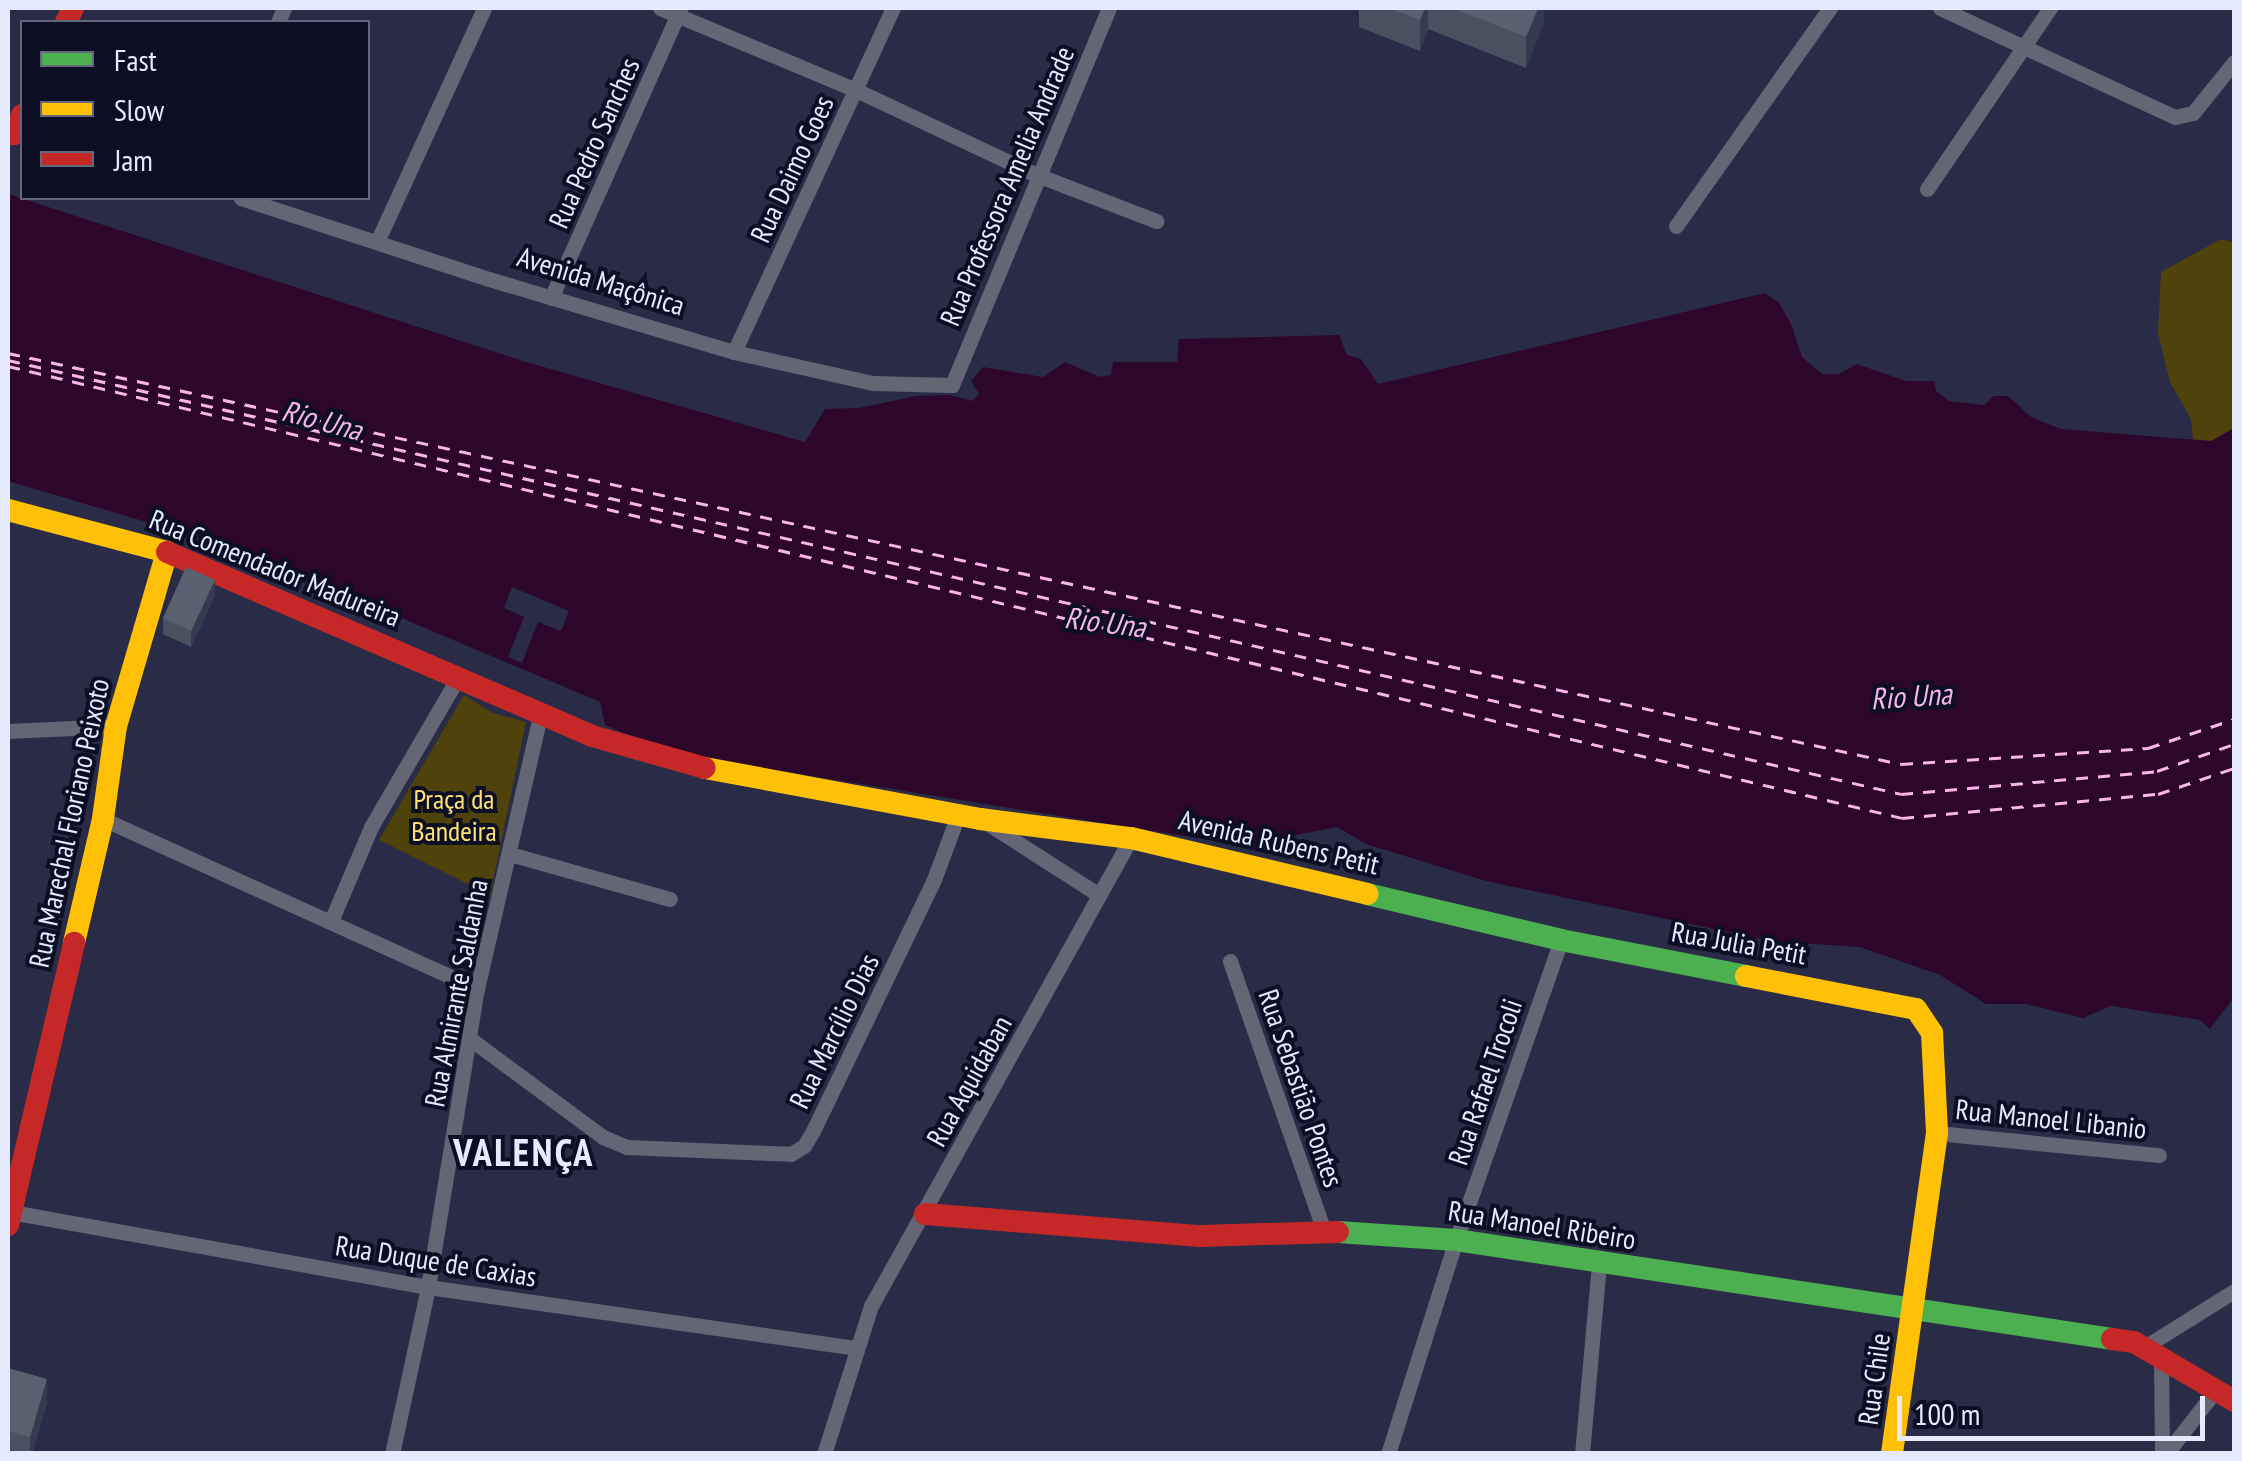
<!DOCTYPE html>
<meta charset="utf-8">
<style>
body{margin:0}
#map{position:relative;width:2242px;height:1461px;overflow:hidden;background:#2a2c47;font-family:"PT Sans Narrow",sans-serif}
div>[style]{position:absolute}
.green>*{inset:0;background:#4f420a}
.water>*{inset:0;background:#2c0729}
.pier>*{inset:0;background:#2a2c47}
.ferry>*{height:2.5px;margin-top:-1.25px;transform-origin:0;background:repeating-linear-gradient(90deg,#f8b5e8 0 12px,transparent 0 22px)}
.street>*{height:15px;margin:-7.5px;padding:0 7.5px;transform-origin:7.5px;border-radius:7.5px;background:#646676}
.fast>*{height:22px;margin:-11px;padding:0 11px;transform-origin:11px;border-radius:11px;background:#4caf50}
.slow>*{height:22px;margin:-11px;padding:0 11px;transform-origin:11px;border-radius:11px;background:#ffc107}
.jam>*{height:22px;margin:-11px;padding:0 11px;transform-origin:11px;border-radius:11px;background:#c62828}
.wall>*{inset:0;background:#485160}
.shaded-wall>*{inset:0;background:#353b4f}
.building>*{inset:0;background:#596171}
span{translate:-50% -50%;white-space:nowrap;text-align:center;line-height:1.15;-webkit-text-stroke:8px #0c0f24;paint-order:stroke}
.street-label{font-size:28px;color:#e5eafd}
.park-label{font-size:28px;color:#ffe374}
.water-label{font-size:30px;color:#f8b5e8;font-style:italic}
.district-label{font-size:38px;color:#e5eafd;font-weight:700;letter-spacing:2.5px}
.frame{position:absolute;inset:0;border:10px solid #e5eafd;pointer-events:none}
.legend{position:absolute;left:20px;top:20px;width:350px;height:180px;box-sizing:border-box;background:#0c0f24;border:2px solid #63677b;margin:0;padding:12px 18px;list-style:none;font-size:30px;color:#e5eafd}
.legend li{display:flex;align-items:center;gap:20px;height:50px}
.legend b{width:50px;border:2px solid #63677b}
.scale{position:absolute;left:1897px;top:1396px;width:308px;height:45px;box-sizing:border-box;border:5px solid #e5eafd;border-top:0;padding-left:12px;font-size:30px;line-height:35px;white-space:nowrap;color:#e5eafd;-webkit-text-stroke:8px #0c0f24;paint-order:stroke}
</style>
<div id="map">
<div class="green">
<div style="clip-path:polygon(2221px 239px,2234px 243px,2234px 428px,2212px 441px,2193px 440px,2191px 419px,2170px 382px,2158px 333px,2161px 272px)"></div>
<div style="clip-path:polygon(464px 695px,493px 713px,526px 722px,490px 895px,379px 840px)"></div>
</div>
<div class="water">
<div style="clip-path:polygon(8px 194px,523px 361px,805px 442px,825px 409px,859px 408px,916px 396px,950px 395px,972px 401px,979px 394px,971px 381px,983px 367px,1043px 377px,1065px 362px,1100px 377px,1111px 375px,1113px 362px,1177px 362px,1179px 339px,1339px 335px,1347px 355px,1361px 359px,1378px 384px,1765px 293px,1779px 303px,1791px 324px,1802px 357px,1822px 374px,1839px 374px,1857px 364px,1906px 381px,1934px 381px,1936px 391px,1949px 401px,1984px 405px,1994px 396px,2008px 396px,2031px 417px,2061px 429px,2211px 441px,2234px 428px,2234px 997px,2210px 1029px,2200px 1020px,2111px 1006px,2083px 1018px,2026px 1004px,1986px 1004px,1940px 975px,1860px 947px,1771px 941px,1486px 881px,1366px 844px,1337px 827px,1296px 835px,1266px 849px,674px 754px,605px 725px,600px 702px,241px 550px,8px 481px)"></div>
</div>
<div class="pier">
<div style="clip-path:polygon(512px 587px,569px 611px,561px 631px,538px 622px,522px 663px,508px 657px,524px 617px,504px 608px)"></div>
</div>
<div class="ferry">
<div style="left:8px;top:353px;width:1937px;rotate:12.25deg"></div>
<div style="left:1901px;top:764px;width:248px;rotate:-3.7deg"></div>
<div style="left:2148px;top:748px;width:91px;rotate:-18.6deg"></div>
<div style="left:8px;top:360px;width:1942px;rotate:12.91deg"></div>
<div style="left:1901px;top:794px;width:257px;rotate:-5.1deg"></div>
<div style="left:2157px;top:771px;width:82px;rotate:-19.3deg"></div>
<div style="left:8px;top:366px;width:1947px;rotate:13.42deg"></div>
<div style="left:1902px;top:818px;width:257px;rotate:-5.4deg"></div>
<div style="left:2158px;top:794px;width:80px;rotate:-18.9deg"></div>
</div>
<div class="street">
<div style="left:660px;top:8px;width:212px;rotate:22.7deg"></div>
<div style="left:856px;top:90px;width:200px;rotate:25.2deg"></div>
<div style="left:1037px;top:175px;width:128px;rotate:21.1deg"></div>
<div style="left:1940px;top:8px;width:259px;rotate:24.9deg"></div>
<div style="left:2175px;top:117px;width:18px;rotate:-13deg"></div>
<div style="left:2193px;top:113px;width:65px;rotate:-51.2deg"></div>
<div style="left:278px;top:22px;width:15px;rotate:-67deg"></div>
<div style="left:1927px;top:189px;width:219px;rotate:-55.8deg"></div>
<div style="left:241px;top:198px;width:261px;rotate:18.1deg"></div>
<div style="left:489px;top:279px;width:256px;rotate:16.6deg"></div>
<div style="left:734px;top:352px;width:142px;rotate:12.6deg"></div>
<div style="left:873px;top:383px;width:79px;rotate:1.5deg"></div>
<div style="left:952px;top:385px;width:408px;rotate:-67.4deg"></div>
<div style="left:1676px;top:226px;width:267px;rotate:-54.8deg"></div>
<div style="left:377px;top:242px;width:257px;rotate:-65.4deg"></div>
<div style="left:551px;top:298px;width:316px;rotate:-65.9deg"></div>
<div style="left:734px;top:352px;width:379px;rotate:-65.2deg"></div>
<div style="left:8px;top:731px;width:108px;rotate:-2.7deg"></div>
<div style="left:103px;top:819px;width:411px;rotate:24.4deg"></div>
<div style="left:987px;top:823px;width:133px;rotate:32.7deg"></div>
<div style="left:510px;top:854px;width:166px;rotate:15.7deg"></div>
<div style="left:331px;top:921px;width:102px;rotate:-66.9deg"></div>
<div style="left:371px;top:827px;width:175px;rotate:-59.8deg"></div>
<div style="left:1230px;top:961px;width:286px;rotate:70.8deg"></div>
<div style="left:469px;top:1038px;width:167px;rotate:36.5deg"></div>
<div style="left:603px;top:1137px;width:26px;rotate:23deg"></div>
<div style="left:627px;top:1147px;width:164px;rotate:2.4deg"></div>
<div style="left:791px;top:1154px;width:15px;rotate:-32deg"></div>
<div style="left:804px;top:1146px;width:17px;rotate:-59deg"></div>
<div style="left:813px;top:1131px;width:276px;rotate:-64.3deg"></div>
<div style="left:933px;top:882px;width:72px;rotate:-69.5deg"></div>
<div style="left:1937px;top:1133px;width:223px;rotate:5.7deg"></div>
<div style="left:11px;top:1212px;width:424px;rotate:10.2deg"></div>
<div style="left:428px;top:1287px;width:430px;rotate:8.1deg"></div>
<div style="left:2146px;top:1346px;width:104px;rotate:-32deg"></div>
<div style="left:2161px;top:1355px;width:99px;rotate:89.4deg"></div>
<div style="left:392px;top:1454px;width:171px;rotate:-77.8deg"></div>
<div style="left:428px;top:1287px;width:302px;rotate:-80.7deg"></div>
<div style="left:477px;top:989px;width:285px;rotate:-77deg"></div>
<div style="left:824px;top:1454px;width:155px;rotate:-72.4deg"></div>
<div style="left:871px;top:1306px;width:535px;rotate:-60.95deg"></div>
<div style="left:1388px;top:1454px;width:225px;rotate:-72.4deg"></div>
<div style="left:1456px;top:1240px;width:318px;rotate:-70.7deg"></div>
<div style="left:1582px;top:1454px;width:191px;rotate:-84.9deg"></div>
<div style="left:2166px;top:1454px;width:80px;rotate:-52.1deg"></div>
</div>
<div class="fast">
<div style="left:1367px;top:894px;width:199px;rotate:13.3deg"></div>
<div style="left:1561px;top:940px;width:188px;rotate:11deg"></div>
<div style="left:1338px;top:1232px;width:118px;rotate:3.9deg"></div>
<div style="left:1456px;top:1240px;width:663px;rotate:8.58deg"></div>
</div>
<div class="slow">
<div style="left:8px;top:510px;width:164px;rotate:14.8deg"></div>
<div style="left:167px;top:552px;width:181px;rotate:106.3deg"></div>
<div style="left:116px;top:726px;width:94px;rotate:98deg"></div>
<div style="left:103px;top:819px;width:127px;rotate:103.2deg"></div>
<div style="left:705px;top:768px;width:280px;rotate:10.5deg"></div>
<div style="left:980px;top:819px;width:152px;rotate:7.2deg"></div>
<div style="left:1131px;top:838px;width:243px;rotate:13.3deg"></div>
<div style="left:1746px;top:976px;width:173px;rotate:11deg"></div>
<div style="left:1916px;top:1009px;width:29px;rotate:56deg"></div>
<div style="left:1932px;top:1033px;width:100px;rotate:87.1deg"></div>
<div style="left:1937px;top:1133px;width:324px;rotate:98deg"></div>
</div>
<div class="jam">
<div style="left:66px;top:22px;width:16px;rotate:-63deg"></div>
<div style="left:8px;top:132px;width:6px;rotate:18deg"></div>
<div style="left:14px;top:134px;width:21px;rotate:-67deg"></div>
<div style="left:167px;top:552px;width:463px;rotate:23.4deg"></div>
<div style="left:592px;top:736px;width:117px;rotate:15.8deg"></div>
<div style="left:925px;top:1214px;width:276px;rotate:4.6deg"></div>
<div style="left:1200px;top:1236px;width:138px;rotate:-1.7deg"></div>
<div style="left:8px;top:1225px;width:290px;rotate:-76.8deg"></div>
<div style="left:2112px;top:1339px;width:22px;rotate:8deg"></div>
<div style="left:2134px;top:1342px;width:116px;rotate:30.5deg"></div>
</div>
<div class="wall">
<div style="clip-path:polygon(1359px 8px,1544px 8px,1544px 22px,1526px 68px,1428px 29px,1420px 51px,1359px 27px)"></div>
<div style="clip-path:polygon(215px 595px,191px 647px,163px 634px,163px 618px)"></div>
<div style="clip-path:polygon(8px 1368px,47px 1402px,32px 1454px,8px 1454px)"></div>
</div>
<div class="shaded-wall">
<div style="clip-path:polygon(1425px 8px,1428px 8px,1428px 29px,1420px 51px,1420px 20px)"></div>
<div style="clip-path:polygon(1538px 8px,1544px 8px,1544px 22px,1526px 68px,1526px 37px)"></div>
<div style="clip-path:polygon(215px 580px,215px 595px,191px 647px,191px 631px)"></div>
<div style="clip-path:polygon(47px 1379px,47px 1402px,32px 1454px,30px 1454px,30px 1437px)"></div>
</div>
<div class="building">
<div style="clip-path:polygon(1389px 8px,1425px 8px,1420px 20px)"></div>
<div style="clip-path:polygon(1452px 8px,1538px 8px,1526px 37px)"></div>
<div style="clip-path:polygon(186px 567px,215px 580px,191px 631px,163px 618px)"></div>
<div style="clip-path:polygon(8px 1368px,47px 1379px,30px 1437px,8px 1431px)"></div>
</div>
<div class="street-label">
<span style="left:594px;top:143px;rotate:-66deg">Rua Pedro Sanches</span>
<span style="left:792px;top:169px;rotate:-65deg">Rua Daimo Goes</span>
<span style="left:1007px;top:186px;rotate:-67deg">Rua Professora Amelia Andrade</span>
<span style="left:601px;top:281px;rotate:17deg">Avenida Maçônica</span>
<span style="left:275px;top:568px;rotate:22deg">Rua Comendador Madureira</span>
<span style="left:69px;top:823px;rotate:-78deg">Rua Marechal Floriano Peixoto</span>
<span style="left:1279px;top:842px;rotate:13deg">Avenida Rubens Petit</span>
<span style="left:1739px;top:943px;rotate:10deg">Rua Julia Petit</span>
<span style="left:456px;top:993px;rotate:-79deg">Rua Almirante Saldanha</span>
<span style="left:834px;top:1031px;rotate:-64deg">Rua Marcílio Dias</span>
<span style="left:969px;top:1081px;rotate:-61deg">Rua Aquidaban</span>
<span style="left:1485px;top:1082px;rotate:-71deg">Rua Rafael Trocoli</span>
<span style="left:1301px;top:1088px;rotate:71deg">Rua Sebastião Pontes</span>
<span style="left:2051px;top:1119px;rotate:6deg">Rua Manoel Libanio</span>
<span style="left:1542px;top:1225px;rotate:9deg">Rua Manoel Ribeiro</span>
<span style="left:436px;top:1261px;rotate:9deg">Rua Duque de Caxias</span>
<span style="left:1874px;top:1379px;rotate:-82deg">Rua Chile</span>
</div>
<div class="park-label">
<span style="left:454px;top:815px">Praça da<br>Bandeira</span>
</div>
<div class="water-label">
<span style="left:322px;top:420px;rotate:15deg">Rio Una</span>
<span style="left:1105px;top:622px;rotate:7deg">Rio Una</span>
<span style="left:1911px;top:696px;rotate:-4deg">Rio Una</span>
</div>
<div class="district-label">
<span style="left:524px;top:1152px">VALENÇA</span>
</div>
<div class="frame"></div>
<ul class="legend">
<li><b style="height:12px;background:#4caf50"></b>Fast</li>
<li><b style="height:12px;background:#ffc107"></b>Slow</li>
<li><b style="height:12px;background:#c62828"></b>Jam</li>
</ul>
<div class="scale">100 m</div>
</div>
